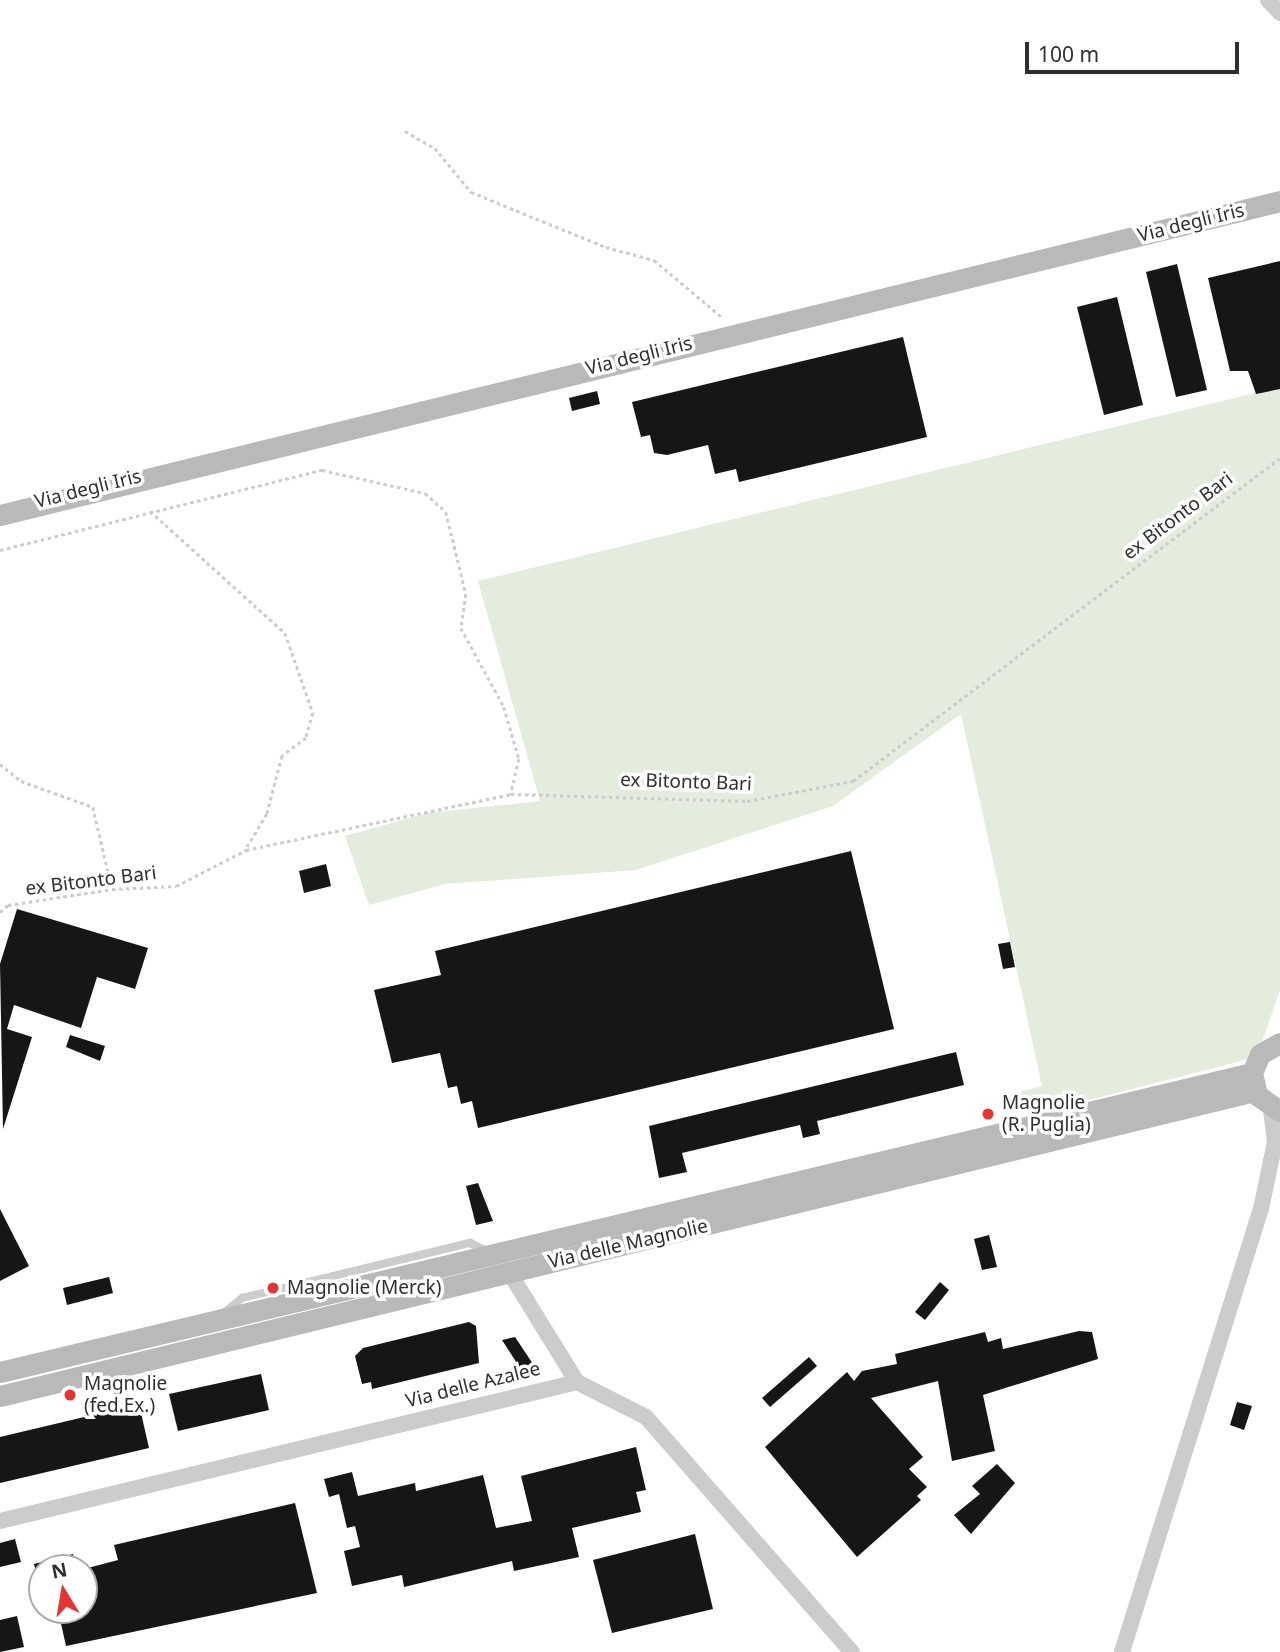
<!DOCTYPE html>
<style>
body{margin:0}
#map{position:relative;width:1280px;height:1652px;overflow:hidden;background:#fff;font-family:"Noto Sans",sans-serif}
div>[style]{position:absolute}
.green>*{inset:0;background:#e4ecdd}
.building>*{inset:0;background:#161616}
.path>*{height:2.5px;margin-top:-1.25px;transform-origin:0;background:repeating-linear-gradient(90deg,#ccc 0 3.5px,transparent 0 7px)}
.lane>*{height:8px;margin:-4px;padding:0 4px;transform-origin:4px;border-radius:4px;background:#ccc}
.street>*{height:16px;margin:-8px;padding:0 8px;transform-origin:8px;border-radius:8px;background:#ccc}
.secondary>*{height:21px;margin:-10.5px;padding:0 10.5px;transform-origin:10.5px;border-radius:10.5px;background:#b9b9b9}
.dots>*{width:19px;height:19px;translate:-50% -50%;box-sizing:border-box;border:4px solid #fff;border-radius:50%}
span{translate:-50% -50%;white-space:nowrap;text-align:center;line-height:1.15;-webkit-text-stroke:7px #fff;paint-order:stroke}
.street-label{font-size:19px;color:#2f2f2f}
.poi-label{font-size:19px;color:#2f2f2f}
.left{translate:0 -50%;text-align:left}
.north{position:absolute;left:28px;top:1554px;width:70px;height:70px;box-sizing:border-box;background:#fff;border:2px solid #acacac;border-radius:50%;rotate:349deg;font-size:19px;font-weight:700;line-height:28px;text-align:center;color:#2f2f2f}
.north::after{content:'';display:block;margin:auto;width:24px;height:32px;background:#e53533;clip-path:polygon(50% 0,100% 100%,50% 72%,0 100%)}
.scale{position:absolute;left:1025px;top:42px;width:214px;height:32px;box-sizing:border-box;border:4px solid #2f2f2f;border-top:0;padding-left:9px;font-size:21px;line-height:24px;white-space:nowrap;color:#2f2f2f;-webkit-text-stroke:5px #fff;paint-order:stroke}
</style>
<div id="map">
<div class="green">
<div style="clip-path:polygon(1280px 387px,1280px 990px,1262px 1042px,1249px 1059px,1034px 1114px,1011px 1094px,1042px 1086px,961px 714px,833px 806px,636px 870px,445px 884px,369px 905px,345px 836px,427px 813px,540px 801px,478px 581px)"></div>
</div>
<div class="building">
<div style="clip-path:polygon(1280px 261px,1280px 389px,1256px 394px,1248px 371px,1230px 371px,1208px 278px)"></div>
<div style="clip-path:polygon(1177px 264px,1207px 390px,1176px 397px,1146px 272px)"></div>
<div style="clip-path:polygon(1117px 297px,1143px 405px,1104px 415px,1077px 307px)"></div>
<div style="clip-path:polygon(903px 337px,927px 437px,739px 482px,736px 469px,715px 474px,708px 445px,667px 455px,654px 453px,650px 435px,641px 437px,632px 402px)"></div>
<div style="clip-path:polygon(597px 391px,600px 404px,572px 411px,569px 398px)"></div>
<div style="clip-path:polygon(851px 851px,894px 1029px,478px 1128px,472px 1101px,461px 1104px,457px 1086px,448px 1088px,440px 1053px,392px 1063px,374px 990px,441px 975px,435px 951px)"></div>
<div style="clip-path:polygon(326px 864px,331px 886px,304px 893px,299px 871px)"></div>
<div style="clip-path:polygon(17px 909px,148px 948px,135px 989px,97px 977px,81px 1028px,14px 1005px,7px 1029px,32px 1037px,3px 1129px,0 964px)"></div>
<div style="clip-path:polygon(1010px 942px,1015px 967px,1003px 969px,998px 944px)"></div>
<div style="clip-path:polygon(70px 1035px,105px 1046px,100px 1061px,66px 1047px)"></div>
<div style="clip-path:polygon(956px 1052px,964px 1085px,817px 1121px,820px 1134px,803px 1138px,800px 1125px,682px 1153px,687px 1172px,659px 1178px,649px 1126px)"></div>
<div style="clip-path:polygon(478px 1183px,493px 1221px,476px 1225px,466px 1186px)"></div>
<div style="clip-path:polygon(0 1209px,29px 1266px,0 1281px)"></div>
<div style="clip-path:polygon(989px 1235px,997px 1267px,982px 1270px,974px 1239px)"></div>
<div style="clip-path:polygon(109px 1277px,113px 1293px,67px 1305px,63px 1288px)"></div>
<div style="clip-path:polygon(940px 1282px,949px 1290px,925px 1320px,915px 1312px)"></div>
<div style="clip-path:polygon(469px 1322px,476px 1326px,479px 1363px,372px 1389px,371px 1382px,362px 1384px,355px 1356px,363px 1348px)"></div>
<div style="clip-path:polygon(1079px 1331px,1092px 1332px,1098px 1359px,983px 1395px,995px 1451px,952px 1461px,938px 1381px,871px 1398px,923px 1457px,909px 1469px,927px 1487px,917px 1496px,921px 1500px,857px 1557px,765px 1447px,847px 1372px,854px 1381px,862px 1371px,897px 1364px,895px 1354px,985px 1332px,988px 1342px,1001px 1338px,1003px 1349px)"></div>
<div style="clip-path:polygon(515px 1337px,533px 1364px,520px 1368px,502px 1340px)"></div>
<div style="clip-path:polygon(809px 1357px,817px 1366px,770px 1407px,762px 1398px)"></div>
<div style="clip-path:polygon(261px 1374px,269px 1410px,178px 1431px,169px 1394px)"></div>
<div style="clip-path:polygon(1237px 1402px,1252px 1406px,1244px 1430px,1230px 1425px)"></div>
<div style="clip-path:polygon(139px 1404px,149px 1448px,0 1483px,0 1437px)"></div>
<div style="clip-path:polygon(636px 1447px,646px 1490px,636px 1492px,641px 1512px,572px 1528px,579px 1557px,514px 1571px,512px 1561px,404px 1587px,402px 1575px,352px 1586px,344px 1551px,360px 1547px,355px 1526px,347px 1528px,339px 1494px,329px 1497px,324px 1479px,352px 1472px,358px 1496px,415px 1483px,416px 1491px,483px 1475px,496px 1528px,532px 1521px,521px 1476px)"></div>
<div style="clip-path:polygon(997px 1464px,1015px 1483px,971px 1534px,954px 1515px,980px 1494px,972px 1486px)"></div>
<div style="clip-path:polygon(295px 1503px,317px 1593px,66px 1646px,58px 1610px,84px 1610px,84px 1569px,118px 1560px,114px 1545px)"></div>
<div style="clip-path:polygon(695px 1534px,713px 1609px,612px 1633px,593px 1560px)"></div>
<div style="clip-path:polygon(15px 1539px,21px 1562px,0 1567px,0 1543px)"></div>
<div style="clip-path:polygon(73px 1554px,76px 1568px,35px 1568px,34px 1564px)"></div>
<div style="clip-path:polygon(17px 1616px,24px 1647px,0 1652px,0 1620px)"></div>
</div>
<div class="path">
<div style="left:405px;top:131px;width:34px;rotate:30deg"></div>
<div style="left:435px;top:148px;width:57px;rotate:50.7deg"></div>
<div style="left:471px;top:192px;width:146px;rotate:22.2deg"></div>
<div style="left:606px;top:247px;width:50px;rotate:15.2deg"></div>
<div style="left:654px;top:260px;width:90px;rotate:40deg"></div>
<div style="left:150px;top:511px;width:182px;rotate:42.1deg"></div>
<div style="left:285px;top:633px;width:85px;rotate:70.7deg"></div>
<div style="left:313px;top:713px;width:26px;rotate:106deg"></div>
<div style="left:306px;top:738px;width:30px;rotate:143deg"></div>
<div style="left:282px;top:756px;width:60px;rotate:104.5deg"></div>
<div style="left:267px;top:814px;width:41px;rotate:121deg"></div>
<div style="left:0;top:550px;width:332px;rotate:-14deg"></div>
<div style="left:322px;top:470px;width:106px;rotate:12.6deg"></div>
<div style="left:425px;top:493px;width:28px;rotate:42deg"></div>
<div style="left:446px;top:512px;width:84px;rotate:76.3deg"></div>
<div style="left:466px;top:594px;width:34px;rotate:98deg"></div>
<div style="left:461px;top:628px;width:90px;rotate:61.4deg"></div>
<div style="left:504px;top:707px;width:54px;rotate:73.9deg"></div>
<div style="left:519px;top:759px;width:36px;rotate:103deg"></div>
<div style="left:0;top:764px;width:27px;rotate:39deg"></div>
<div style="left:21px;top:781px;width:77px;rotate:19.9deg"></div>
<div style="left:93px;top:807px;width:83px;rotate:76.8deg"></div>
<div style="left:0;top:912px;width:11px;rotate:-41deg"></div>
<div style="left:8px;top:905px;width:105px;rotate:-8.7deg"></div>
<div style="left:112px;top:889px;width:64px;rotate:-2.7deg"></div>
<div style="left:176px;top:886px;width:79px;rotate:-27.2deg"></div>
<div style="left:246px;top:850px;width:271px;rotate:-11.9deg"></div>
<div style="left:511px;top:794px;width:236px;rotate:1.7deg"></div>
<div style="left:747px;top:801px;width:108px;rotate:-10.7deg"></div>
<div style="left:853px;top:781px;width:535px;rotate:-37.11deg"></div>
</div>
<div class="lane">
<div style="left:226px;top:1311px;width:21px;rotate:-39deg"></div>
<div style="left:242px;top:1298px;width:235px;rotate:-13.6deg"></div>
<div style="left:470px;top:1243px;width:19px;rotate:25deg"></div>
</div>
<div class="street">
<div style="left:1268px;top:0;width:18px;rotate:47deg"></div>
<div style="left:509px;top:1272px;width:129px;rotate:58.3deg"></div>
<div style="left:0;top:1521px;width:594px;rotate:-13.54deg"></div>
<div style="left:577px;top:1382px;width:77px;rotate:26.9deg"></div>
<div style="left:646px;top:1417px;width:313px;rotate:48.8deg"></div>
<div style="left:1122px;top:1652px;width:464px;rotate:-72.6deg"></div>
<div style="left:1261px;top:1209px;width:68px;rotate:-78.2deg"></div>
<div style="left:1275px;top:1142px;width:34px;rotate:-97deg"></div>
</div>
<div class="secondary">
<div style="left:0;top:515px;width:1318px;rotate:-13.78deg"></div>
<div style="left:1280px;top:1043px;width:23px;rotate:151deg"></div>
<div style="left:1260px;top:1054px;width:21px;rotate:113deg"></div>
<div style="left:1252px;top:1073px;width:23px;rotate:77deg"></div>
<div style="left:1257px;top:1095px;width:28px;rotate:35deg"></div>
<div style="left:0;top:1372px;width:1287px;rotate:-13.43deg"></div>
<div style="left:0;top:1396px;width:1292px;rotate:-13.66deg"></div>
</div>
<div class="dots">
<div style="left:988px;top:1114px;background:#e53533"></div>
<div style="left:273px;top:1288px;background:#e53533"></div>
<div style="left:70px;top:1395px;background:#e53533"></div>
</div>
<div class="street-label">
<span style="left:1191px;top:223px;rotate:-14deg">Via degli Iris</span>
<span style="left:639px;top:356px;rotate:-14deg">Via degli Iris</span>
<span style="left:88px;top:489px;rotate:-14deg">Via degli Iris</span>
<span style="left:1178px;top:516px;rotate:-37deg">ex Bitonto Bari</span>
<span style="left:686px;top:782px;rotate:2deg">ex Bitonto Bari</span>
<span style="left:91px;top:881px;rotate:-7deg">ex Bitonto Bari</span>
<span style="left:628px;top:1244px;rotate:-13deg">Via delle Magnolie</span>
<span style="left:473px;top:1385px;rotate:-14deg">Via delle Azalee</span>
</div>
<div class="poi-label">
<span class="left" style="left:1002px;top:1114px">Magnolie<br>(R. Puglia)</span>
<span class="left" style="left:287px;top:1288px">Magnolie (Merck)</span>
<span class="left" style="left:84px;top:1395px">Magnolie<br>(fed.Ex.)</span>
</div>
<div class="north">N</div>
<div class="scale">100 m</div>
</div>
